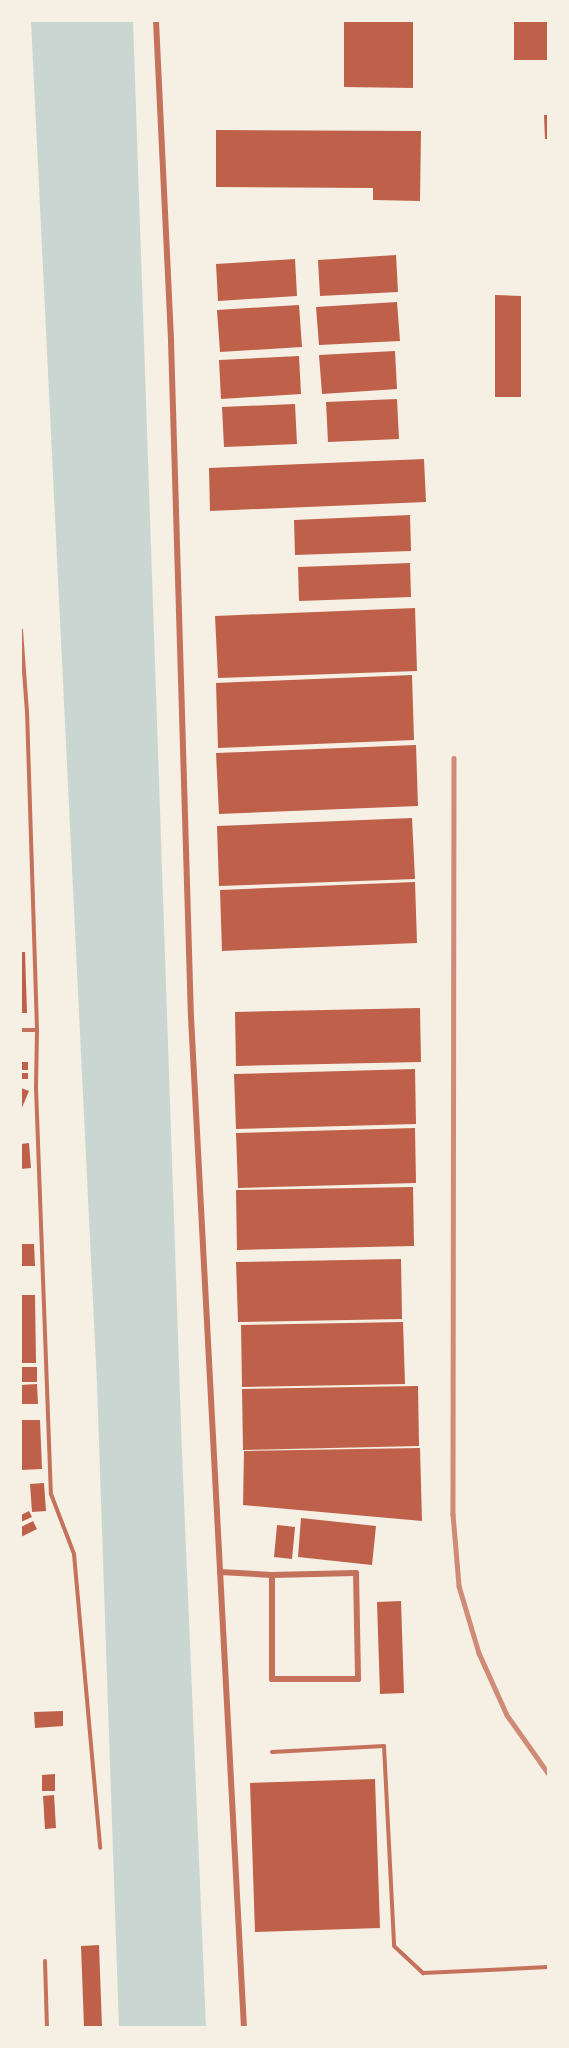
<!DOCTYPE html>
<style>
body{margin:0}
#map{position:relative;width:569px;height:2048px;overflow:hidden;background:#f6efe4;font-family:Arial,sans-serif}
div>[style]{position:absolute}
.water>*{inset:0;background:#c9d6d2}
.building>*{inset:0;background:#bf614a}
.service>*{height:4px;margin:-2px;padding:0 2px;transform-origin:2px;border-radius:2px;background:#c5725c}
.minor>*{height:6px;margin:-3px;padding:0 3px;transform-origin:3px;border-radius:3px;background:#c5725c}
.rail>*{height:4.5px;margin:-2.25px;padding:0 2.25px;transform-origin:2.25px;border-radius:2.25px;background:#cf8b77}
span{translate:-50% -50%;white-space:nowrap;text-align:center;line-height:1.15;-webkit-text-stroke:5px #f6efe4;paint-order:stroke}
.frame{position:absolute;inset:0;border:22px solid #f6efe4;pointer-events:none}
</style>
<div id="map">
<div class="water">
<div style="clip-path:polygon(31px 21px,133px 21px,182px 1453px,206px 2027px,119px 2027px,97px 1384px)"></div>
</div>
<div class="building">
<div style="clip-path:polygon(344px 21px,413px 21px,413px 88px,344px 87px)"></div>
<div style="clip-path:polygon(514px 21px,548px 21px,548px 60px,514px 60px)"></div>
<div style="clip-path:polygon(544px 115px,548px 115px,548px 139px,545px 139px)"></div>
<div style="clip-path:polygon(216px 130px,421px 131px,420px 201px,373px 200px,373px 188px,216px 187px)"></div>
<div style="clip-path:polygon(396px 255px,398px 292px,320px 296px,318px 260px)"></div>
<div style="clip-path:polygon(295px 259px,297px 296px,218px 301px,216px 264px)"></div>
<div style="clip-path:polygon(495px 295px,521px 296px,521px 397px,495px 397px)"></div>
<div style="clip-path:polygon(397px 302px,400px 341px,319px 345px,316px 307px)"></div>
<div style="clip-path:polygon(299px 305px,302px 347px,220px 352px,217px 310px)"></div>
<div style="clip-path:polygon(395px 351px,397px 389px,322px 394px,319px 355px)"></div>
<div style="clip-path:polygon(299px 356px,301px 394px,221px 399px,219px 360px)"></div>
<div style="clip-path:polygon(397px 399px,399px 439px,328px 442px,326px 402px)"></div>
<div style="clip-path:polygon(295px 404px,297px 444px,224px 447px,222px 407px)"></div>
<div style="clip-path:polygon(424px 459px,426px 502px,210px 511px,209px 468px)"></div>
<div style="clip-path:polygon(410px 515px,411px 551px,295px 555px,294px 520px)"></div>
<div style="clip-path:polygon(410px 563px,411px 597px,299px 601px,298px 567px)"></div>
<div style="clip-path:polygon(415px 608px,417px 671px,218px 678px,215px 616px)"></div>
<div style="clip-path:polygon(412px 675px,414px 740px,218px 748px,216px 683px)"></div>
<div style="clip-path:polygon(416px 745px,418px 806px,219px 814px,216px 753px)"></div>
<div style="clip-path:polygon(412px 818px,415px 879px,219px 886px,217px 826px)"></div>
<div style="clip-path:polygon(415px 882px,417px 943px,222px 951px,220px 890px)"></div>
<div style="clip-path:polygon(21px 952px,25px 952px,27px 1013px,21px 1013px)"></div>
<div style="clip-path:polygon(420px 1008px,421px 1062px,236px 1066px,235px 1012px)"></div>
<div style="clip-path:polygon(21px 1062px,28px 1062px,28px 1070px,21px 1070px)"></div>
<div style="clip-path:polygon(415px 1069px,416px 1124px,236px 1129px,234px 1074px)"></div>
<div style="clip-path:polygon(21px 1073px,28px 1073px,28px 1079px,21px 1079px)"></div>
<div style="clip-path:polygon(21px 1088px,29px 1091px,21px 1110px)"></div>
<div style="clip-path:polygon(415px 1128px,416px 1183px,238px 1188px,236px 1133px)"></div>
<div style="clip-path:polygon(29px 1143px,31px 1168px,21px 1169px,21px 1144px)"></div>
<div style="clip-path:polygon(413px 1187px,414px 1246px,237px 1250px,236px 1190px)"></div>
<div style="clip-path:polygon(21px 1244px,34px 1244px,35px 1266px,21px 1266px)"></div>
<div style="clip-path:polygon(401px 1259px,402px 1319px,238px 1322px,236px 1262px)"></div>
<div style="clip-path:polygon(21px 1295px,35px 1295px,36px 1363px,21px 1363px)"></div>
<div style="clip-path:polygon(403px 1322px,405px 1384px,242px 1387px,241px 1325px)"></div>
<div style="clip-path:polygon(21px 1367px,37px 1367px,37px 1382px,21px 1382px)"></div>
<div style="clip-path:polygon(37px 1384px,38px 1404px,21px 1404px,21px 1385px)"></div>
<div style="clip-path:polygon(418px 1386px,419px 1446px,243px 1450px,242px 1389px)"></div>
<div style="clip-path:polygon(21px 1420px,40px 1420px,42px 1469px,21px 1470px)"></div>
<div style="clip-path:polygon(420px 1448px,422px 1521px,243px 1505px,244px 1451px)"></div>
<div style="clip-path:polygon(44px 1483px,46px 1511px,32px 1512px,30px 1484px)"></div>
<div style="clip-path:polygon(29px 1511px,32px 1517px,21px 1522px,21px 1515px)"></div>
<div style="clip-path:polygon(301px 1518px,376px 1526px,372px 1565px,298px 1557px)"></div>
<div style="clip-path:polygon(33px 1521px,37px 1529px,21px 1537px,21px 1527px)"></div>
<div style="clip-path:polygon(277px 1525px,295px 1527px,292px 1559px,274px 1557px)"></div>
<div style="clip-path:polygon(401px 1601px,404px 1693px,380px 1694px,377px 1602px)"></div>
<div style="clip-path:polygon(63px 1711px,63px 1726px,35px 1728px,34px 1712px)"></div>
<div style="clip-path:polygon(55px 1774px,55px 1791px,42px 1791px,42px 1775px)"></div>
<div style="clip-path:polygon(375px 1779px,380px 1928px,255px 1932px,250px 1783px)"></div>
<div style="clip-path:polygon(54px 1795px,56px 1828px,45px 1829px,43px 1796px)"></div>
<div style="clip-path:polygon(99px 1945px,102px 2027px,84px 2027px,81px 1946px)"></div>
</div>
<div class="service">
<div style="left:21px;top:630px;width:81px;rotate:85.8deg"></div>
<div style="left:27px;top:711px;width:319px;rotate:88.2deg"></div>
<div style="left:37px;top:1030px;width:58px;rotate:91deg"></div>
<div style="left:36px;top:1088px;width:406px;rotate:87.9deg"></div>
<div style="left:51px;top:1494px;width:64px;rotate:69deg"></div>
<div style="left:74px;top:1554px;width:295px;rotate:84.9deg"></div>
<div style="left:21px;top:1030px;width:16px"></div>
<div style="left:272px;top:1752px;width:112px;rotate:-3.1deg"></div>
<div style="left:384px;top:1746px;width:200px;rotate:87.1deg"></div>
<div style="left:394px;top:1946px;width:40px;rotate:43deg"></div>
<div style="left:423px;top:1973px;width:125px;rotate:-2.7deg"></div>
<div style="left:45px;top:1961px;width:66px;rotate:88.3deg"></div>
</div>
<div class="minor">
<div style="left:156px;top:21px;width:320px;rotate:87.3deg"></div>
<div style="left:171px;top:341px;width:676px;rotate:88.31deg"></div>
<div style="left:191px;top:1017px;width:1011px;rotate:87deg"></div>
<div style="left:220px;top:1572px;width:52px;rotate:3.3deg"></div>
<div style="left:272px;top:1575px;width:84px;rotate:-1.4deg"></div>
<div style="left:356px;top:1573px;width:106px;rotate:88.9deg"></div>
<div style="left:358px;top:1679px;width:86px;rotate:180deg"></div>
<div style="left:272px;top:1679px;width:104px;rotate:-90deg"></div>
</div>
<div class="rail">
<div style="left:454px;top:758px;width:756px;rotate:90.08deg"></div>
<div style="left:453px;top:1514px;width:72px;rotate:85.2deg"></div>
<div style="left:459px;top:1586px;width:70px;rotate:73.4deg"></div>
<div style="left:479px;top:1653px;width:68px;rotate:65.7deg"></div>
<div style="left:507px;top:1715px;width:71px;rotate:54.7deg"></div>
</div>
<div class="frame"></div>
</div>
